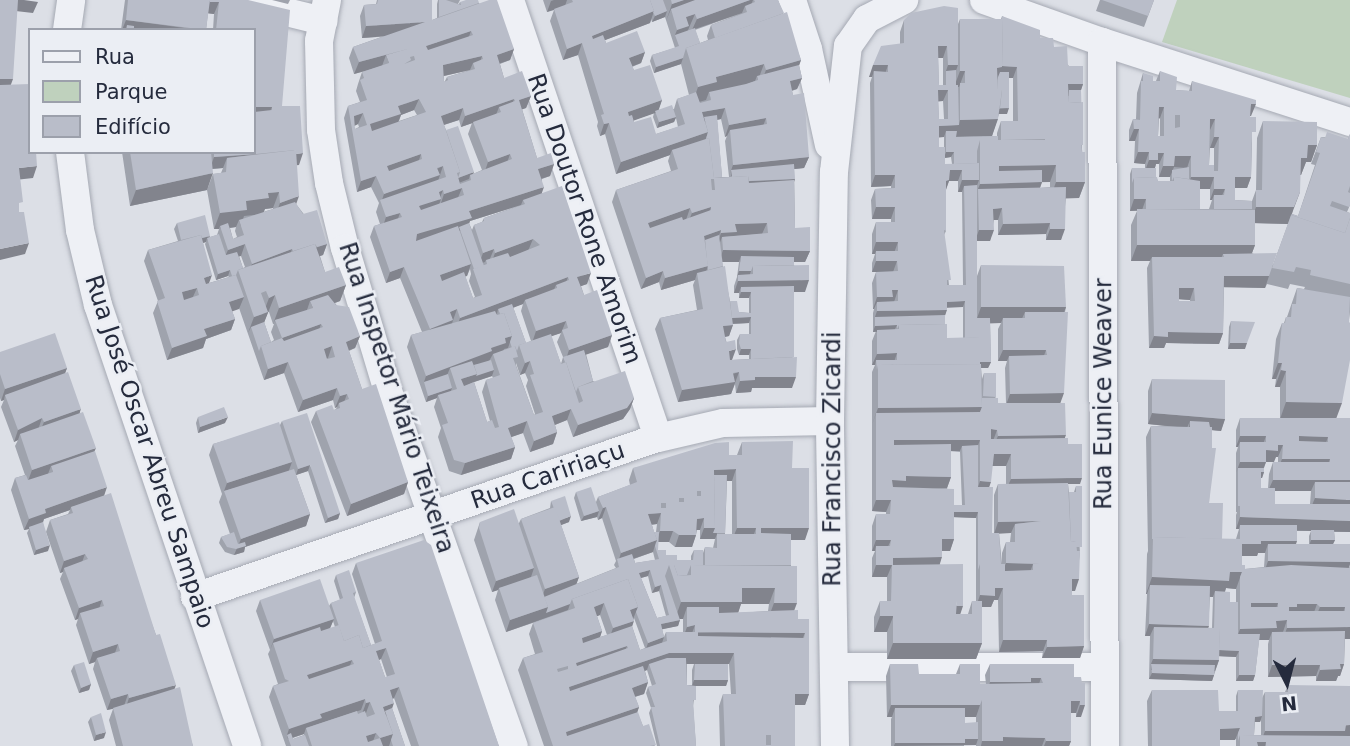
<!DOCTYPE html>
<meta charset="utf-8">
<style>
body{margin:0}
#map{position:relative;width:1350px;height:746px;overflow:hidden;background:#dcdfe6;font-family:"DejaVu Sans",sans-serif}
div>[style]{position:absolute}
.green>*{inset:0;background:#bfd1bd}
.roads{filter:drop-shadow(0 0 2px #a5a9b3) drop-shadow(0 0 2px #a5a9b3)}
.street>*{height:28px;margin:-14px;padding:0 14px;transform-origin:14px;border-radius:14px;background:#eef0f5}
.wall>*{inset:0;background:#9fa3ad}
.shaded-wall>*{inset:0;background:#82848d}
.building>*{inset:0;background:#b9bdc9}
span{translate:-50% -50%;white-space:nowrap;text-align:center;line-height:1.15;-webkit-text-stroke:5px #ebeef4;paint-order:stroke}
.street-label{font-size:24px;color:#252b3d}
.legend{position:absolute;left:28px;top:28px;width:228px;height:126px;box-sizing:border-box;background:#ebeef4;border:2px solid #9ca0ab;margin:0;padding:9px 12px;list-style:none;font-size:21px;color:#252b3d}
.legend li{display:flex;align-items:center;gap:14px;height:35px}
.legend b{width:35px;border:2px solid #9ca0ab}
.north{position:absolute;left:1252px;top:648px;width:70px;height:70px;-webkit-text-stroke:5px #ebeef4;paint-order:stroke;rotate:174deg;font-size:19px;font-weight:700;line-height:28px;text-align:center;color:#252b3d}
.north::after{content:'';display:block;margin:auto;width:24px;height:32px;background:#252b3d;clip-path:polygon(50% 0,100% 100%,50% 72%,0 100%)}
</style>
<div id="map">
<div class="green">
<div style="clip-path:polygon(1177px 0,1350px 0,1350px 98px,1162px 42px)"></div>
</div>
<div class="roads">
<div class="street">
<div style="left:237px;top:0;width:89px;rotate:13.7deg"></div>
<div style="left:327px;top:0;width:42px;rotate:101deg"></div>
<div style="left:319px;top:41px;width:89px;rotate:88.7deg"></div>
<div style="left:321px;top:130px;width:54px;rotate:81.4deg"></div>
<div style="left:329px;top:183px;width:67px;rotate:76.2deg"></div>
<div style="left:345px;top:248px;width:149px;rotate:73.3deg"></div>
<div style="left:388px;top:391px;width:377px;rotate:70.5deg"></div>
<div style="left:510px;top:0;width:462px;rotate:71.3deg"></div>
<div style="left:792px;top:0;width:52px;rotate:71.9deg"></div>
<div style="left:808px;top:49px;width:98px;rotate:77.7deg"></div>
<div style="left:984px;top:0;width:125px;rotate:19.6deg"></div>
<div style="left:1102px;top:42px;width:261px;rotate:17.9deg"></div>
<div style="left:67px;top:30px;width:30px;rotate:-82deg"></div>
<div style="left:1102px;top:42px;width:704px;rotate:89.76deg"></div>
<div style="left:70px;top:152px;width:79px;rotate:82.7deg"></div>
<div style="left:80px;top:230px;width:77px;rotate:76.5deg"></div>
<div style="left:98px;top:305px;width:465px;rotate:71.3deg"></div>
<div style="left:195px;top:597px;width:490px;rotate:-19deg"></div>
<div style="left:658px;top:438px;width:67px;rotate:-13deg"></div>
<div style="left:723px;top:423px;width:107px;rotate:-1.1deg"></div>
<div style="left:834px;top:667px;width:271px"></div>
<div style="left:835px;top:746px;width:325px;rotate:-90.9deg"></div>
<div style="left:830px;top:421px;width:249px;rotate:-89.1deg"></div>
<div style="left:834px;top:172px;width:127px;rotate:-83.7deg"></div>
<div style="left:848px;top:46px;width:33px;rotate:-55deg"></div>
<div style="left:867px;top:19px;width:42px;rotate:-27.2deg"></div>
</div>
</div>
<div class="wall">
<div style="clip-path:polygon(evenodd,125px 0,248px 0,299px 165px,297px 165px,296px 204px,327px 244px,323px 255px,320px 256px,325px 272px,346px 285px,340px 301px,335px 303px,360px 336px,355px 348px,349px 351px,362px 389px,408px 482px,404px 494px,347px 516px,311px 422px,316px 411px,334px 410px,336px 409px,337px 407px,335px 408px,333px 400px,298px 412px,284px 373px,264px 380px,239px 308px,232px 311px,235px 319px,231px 330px,206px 339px,203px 348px,167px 360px,153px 313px,158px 301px,144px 261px,148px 250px,178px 241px,174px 229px,177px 223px,210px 237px,217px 235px,219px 229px,214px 229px,207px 190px,213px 174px,221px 173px,223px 168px,212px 169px,207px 190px,130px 206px,122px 152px,254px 152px,254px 30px,213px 30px,214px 14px,208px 13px,206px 30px,121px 30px,125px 0,273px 208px,273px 209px,263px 212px,265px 209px,273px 208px,125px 0,236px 227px,235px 231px,237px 237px,233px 239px,230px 228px,236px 227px,125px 0,206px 242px,205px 244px,216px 280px,228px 276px,229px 277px,209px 283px,203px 243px,206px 242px,125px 0,239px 256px,241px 256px,245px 267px,243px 268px,239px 256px,125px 0,268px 312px,269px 312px,273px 324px,274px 324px,271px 332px,274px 340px,271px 342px,264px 322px,268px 312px)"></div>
<div style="clip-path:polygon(272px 0,290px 0,288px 4px)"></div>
<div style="clip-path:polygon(evenodd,377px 0,432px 0,432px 20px,437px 18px,437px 4px,438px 0,437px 0,460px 0,458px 4px,459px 4px,460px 2px,479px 3px,514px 49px,510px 60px,500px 64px,504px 78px,531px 96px,526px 108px,522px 109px,537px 158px,554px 164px,550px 176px,542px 179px,542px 193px,587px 284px,581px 286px,584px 295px,612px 335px,608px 347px,586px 354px,593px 381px,634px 398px,630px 409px,623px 419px,573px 437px,567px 420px,555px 425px,557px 432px,553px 444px,530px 452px,523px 433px,511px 437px,515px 447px,511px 459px,461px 475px,449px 471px,438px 437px,441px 428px,434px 407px,437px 398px,426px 402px,407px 347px,411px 335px,422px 332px,400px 278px,386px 283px,370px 237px,374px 226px,380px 224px,376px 212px,379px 203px,371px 187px,357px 192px,344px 118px,348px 106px,360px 102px,356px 91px,358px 84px,362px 72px,369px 70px,354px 74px,349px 58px,353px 47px,384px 36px,362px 38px,360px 16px,364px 5px,376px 4px,377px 0,470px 70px,447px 77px,445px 81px,444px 82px,444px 76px,470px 70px,377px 0,414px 110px,417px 115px,399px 121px,401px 115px,414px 110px,377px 0,459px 120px,461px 127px,472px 123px,468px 134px,482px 170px,473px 174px,446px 130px,444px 125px,459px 120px,377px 0,358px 124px,359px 127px,355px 129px,354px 126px,358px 124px,377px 0,521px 205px,484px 218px,482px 222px,474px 225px,472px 230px,469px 223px,470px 221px,521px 205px,377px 0,470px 269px,471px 274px,469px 281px,475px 297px,473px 298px,465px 276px,467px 276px,470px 269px,377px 0,523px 304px,521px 311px,531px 341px,526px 343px,513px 307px,523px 304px,377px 0,561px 333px,557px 342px,563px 357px,561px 364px,551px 336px,561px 333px,377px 0,516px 363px,520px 375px,525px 373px,528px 380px,526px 386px,535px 414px,534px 415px,516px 365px,516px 363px,377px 0,492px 376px,493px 378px,486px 380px,482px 392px,490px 421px,487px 422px,474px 382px,492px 376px)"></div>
<div style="clip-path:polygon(evenodd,543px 0,778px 0,801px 60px,799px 65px,802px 78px,797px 89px,792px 91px,809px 157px,804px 168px,794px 169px,795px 228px,810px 251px,805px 262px,794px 262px,794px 265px,805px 292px,794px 292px,792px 388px,752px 388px,751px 392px,736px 393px,735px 384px,731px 394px,678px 402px,655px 329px,660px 318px,697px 310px,693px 285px,695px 280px,661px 290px,659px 282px,641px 289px,612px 202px,616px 190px,671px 171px,668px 161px,670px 155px,616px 174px,605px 134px,600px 136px,597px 126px,598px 122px,578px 55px,563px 60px,550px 21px,554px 10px,547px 12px,543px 0,742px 13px,711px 25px,707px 36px,708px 40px,700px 43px,695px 30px,742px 13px,543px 0,665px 17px,675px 48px,652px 55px,650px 61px,654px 73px,681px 64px,689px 95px,677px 99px,674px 109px,658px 110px,662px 100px,634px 70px,632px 67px,641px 63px,645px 52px,606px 43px,605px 40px,650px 23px,651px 19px,652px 22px,665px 17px,543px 0,654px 113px,653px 117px,657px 128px,674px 122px,676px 118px,678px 127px,656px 134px,634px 122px,634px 120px,654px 113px,543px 0,721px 119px,725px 137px,727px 136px,725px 141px,729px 177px,722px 177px,717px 120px,721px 119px,543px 0,722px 262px,739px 262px,737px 277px,734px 286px,734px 293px,739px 293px,739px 298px,749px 298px,749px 313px,739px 312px,730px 301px,722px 262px,543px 0,749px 323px,749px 334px,740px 334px,737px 340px,737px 349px,739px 355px,749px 355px,749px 359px,732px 360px,725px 337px,729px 336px,733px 324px,749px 323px)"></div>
<div style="clip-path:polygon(1100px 0,1154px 0,1144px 27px,1096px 11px)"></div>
<div style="clip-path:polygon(evenodd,1002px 16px,1054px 47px,1083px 84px,1081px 90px,1082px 149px,1085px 182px,1079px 198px,1066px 198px,1061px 240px,1046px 240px,1046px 234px,998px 235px,998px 220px,994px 220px,990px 241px,977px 241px,977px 276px,981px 265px,1066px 307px,1065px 312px,1060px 403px,1065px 438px,1068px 444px,1080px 484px,1068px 484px,1069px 492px,1074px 492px,1076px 486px,1080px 553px,1075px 591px,1072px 591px,1072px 595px,1084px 646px,1080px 658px,1042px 658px,1043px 651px,999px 652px,998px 600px,994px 600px,991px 607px,982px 607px,982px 643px,976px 659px,887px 659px,887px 632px,874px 632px,874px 617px,880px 601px,887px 601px,887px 577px,872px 577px,872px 558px,875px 551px,872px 551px,872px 526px,876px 514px,886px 514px,886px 512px,872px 511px,872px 372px,875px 365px,872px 365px,872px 341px,876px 331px,873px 332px,873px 313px,874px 309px,873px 309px,872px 283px,876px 272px,872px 272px,872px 263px,875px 254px,872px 254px,872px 234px,876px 222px,891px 222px,891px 219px,872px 219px,871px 200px,875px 189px,891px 188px,891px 186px,871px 187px,870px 83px,872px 77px,869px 77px,900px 44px,900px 32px,904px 20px,958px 24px,960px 19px,1001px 19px,1002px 16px,938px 58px,943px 58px,943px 85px,939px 85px,938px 58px,1002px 16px,1009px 78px,1013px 78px,1013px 121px,1001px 121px,997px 133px,997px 136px,956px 137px,992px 136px,999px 114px,1007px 114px,1009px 78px,1002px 16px,938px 101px,943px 101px,944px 119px,939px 119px,938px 101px,1002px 16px,939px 137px,944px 137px,944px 147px,939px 147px,939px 137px,1002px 16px,951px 157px,952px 164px,945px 164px,945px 158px,951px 157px,1002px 16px,949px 181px,958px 181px,958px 192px,962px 192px,963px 285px,949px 285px,944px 235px,946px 231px,946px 190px,949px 181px,1002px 16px,1042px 182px,1050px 182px,1050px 187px,1040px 188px,1042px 182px,1002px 16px,947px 307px,963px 307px,963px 338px,947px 338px,945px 324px,945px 315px,947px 307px,1002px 16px,990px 323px,1001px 323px,998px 329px,998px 361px,1007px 361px,1005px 368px,1006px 403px,998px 403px,995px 398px,996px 397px,984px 373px,982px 379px,981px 368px,988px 368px,991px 362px,990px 323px,1002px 16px,951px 451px,960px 452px,962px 505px,954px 505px,947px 488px,951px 477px,951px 451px,1002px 16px,992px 466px,1006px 466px,1006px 484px,998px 484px,994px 495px,994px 533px,992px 533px,989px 487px,992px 466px,1002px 16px,954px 517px,976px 518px,976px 601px,972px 601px,968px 614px,960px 614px,940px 564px,942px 551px,950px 551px,954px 539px,954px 517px,1002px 16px,999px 533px,1011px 533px,1010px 542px,1006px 542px,1002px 553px,1002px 564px,999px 533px)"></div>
<div style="clip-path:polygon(evenodd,1160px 71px,1176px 90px,1189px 91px,1192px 81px,1251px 116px,1250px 116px,1252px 143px,1251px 177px,1247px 188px,1235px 188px,1235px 200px,1252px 201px,1256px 190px,1257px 138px,1263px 121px,1317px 145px,1311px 162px,1306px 162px,1301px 175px,1300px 175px,1292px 214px,1298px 216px,1315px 165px,1311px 164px,1321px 137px,1348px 139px,1350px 134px,1350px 205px,1347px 212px,1350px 213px,1350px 312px,1336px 418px,1350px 532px,1334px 532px,1335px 540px,1333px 544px,1350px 544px,1350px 564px,1349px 568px,1350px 566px,1345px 639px,1344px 664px,1340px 676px,1338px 676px,1336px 681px,1316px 681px,1316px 676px,1268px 677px,1268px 644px,1269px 640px,1259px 640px,1255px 675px,1253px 681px,1236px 681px,1236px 657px,1219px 656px,1219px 660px,1212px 681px,1149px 679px,1150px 636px,1145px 636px,1147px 594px,1146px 594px,1147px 554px,1148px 551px,1146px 437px,1151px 426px,1165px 426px,1148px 424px,1148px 391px,1152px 379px,1225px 419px,1221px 431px,1212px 430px,1209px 503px,1222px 539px,1236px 539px,1239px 529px,1236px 529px,1236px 515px,1237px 512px,1236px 512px,1236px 453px,1238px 447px,1236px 447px,1236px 430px,1240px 418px,1280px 418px,1280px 387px,1275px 387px,1276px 379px,1272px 379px,1276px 339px,1282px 323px,1284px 323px,1286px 317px,1287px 317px,1297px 288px,1304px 289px,1305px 287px,1290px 284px,1288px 289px,1267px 284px,1265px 288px,1224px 287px,1223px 333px,1219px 344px,1166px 343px,1164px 348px,1149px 348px,1147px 268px,1150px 261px,1131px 261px,1131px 225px,1137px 211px,1130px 211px,1130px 174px,1132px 168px,1145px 168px,1145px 164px,1134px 163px,1135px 141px,1129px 141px,1129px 130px,1133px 119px,1136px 119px,1137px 93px,1143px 73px,1153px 81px,1156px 81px,1160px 71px,1160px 118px,1160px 136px,1158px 136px,1159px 119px,1160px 118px,1160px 71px,1210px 148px,1214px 148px,1214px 165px,1209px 165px,1210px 148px,1160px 71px,1156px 164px,1159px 164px,1159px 177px,1170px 177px,1170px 181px,1158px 181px,1156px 177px,1155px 168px,1156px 164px,1160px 71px,1200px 189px,1210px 189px,1210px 200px,1212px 200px,1209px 209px,1200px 209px,1200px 189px,1160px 71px,1255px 223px,1288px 224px,1273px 265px,1252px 253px,1255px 245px,1255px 223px,1160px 71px,1179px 299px,1190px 300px,1190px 301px,1179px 301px,1179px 299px,1160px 71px,1276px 457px,1278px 457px,1278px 462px,1273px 462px,1269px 474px,1268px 488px,1261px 488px,1261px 478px,1262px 478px,1264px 472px,1264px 468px,1266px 462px,1276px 457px,1160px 71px,1275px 491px,1311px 491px,1310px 504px,1275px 504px,1275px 491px,1160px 71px,1297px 531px,1311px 531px,1309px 536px,1309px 544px,1296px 544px,1297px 531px,1160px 71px,1258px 553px,1265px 553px,1264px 567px,1245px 569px,1242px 565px,1242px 556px,1257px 556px,1258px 553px,1160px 71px,1226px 588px,1236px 589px,1236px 602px,1230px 602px,1225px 592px,1226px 588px,1160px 71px,1210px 597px,1213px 597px,1212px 628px,1208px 628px,1210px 597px)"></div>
<div style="clip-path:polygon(1231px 321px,1245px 349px,1228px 349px,1229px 327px)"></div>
<div style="clip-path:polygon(0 352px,67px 368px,65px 373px,94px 451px,104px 495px,156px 635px,193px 746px,116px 746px,109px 720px,113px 709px,107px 710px,93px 669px,95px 662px,89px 664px,76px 625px,78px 619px,75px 620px,60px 579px,63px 572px,60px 573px,46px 532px,50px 520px,68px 514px,70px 510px,44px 519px,43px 523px,48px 551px,34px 555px,27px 533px,29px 529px,24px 530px,11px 490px,15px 478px,25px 475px,15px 446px,18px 440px,14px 442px,1px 407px,4px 400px,1px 401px,0 398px)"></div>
<div style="clip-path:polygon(198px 417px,225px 423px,198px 433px,196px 423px)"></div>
<div style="clip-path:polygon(282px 421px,340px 513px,338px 519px,325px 523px,308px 471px,296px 475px,310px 514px,306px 526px,245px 547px,244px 552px,234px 555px,225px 552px,219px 543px,221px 537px,230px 534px,219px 502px,222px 494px,209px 455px,213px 444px,280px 425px)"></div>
<div style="clip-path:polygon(evenodd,742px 442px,792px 468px,805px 540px,791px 540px,791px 566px,794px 611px,798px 619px,809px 619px,809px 694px,805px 705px,795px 705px,795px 746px,720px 746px,719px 706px,723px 694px,731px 694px,729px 664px,728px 664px,728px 680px,726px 686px,696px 686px,693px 706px,696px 746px,657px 746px,649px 713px,651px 708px,646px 693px,648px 687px,652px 686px,647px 670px,645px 671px,648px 682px,644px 694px,635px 697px,639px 707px,637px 712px,643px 726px,655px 746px,544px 746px,518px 670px,523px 658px,535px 654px,529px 634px,533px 623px,568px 611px,506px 632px,495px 600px,498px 590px,492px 592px,474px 540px,480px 522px,519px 523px,521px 519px,550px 508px,551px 501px,569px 522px,561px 525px,579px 577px,576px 584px,616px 568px,614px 565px,616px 561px,602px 518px,598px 520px,597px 517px,581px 521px,574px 498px,576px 492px,596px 502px,598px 497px,630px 485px,629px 480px,633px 468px,737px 455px,742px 442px,727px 481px,732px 481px,732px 534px,725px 534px,727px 481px,742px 442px,657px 524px,656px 532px,654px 532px,652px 525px,657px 524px,742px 442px,697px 530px,700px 530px,700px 539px,715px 539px,713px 548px,705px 547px,703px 553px,694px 550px,691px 556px,691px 560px,677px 560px,666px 555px,658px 550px,658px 542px,669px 542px,675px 547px,692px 547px,696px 535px,697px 530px,742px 442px,653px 552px,655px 560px,635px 563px,634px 559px,653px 552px,742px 442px,648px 576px,652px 593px,659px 591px,666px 616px,657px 618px,641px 578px,648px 576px,742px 442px,741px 604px,769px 604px,768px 611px,738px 613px,741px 604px,742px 442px,600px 615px,607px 635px,600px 637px,602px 631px,597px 616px,600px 615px,742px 442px,634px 618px,645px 648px,640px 650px,632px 626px,634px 618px,742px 442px,680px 619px,683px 619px,683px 632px,666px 632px,664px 637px,662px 629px,678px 626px,680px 619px,742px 442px,687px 664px,694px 664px,692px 670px,692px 685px,687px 685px,687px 664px)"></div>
<div style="clip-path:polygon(evenodd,356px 563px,499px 746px,411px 746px,394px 698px,393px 699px,392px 708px,405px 746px,286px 746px,269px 697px,273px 686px,278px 684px,268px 654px,270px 650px,256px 611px,260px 600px,329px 606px,331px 603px,340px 600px,334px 581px,336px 575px,356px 592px,354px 598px,371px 645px,375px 644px,352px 574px,356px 563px,333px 621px,335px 627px,330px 629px,333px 621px,356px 563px,381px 659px,387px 677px,385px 677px,379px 660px,381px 659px,356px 563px,304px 734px,304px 735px,293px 739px,293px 738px,304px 734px)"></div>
<div style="clip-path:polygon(evenodd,890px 664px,919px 674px,956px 674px,960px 664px,980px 684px,986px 684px,985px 675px,990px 664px,1074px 677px,1081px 677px,1081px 717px,1076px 717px,1076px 713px,1071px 713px,1071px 741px,1069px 746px,976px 746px,976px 745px,964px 745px,964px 746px,891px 746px,891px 719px,892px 717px,887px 717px,886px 676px,890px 664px,965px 717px,976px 717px,976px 723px,965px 723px,965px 717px)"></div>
<div style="clip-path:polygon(74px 665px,91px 684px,89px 690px,79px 693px,71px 671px)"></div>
<div style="clip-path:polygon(evenodd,1288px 685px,1350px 746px,1236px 746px,1236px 739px,1220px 740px,1220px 746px,1148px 746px,1147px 701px,1152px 690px,1219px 711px,1236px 711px,1236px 696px,1238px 690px,1262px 698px,1265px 692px,1285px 692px,1288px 685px,1261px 720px,1261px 735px,1254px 735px,1255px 722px,1260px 722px,1261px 720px)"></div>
<div style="clip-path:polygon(91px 717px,104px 738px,94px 741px,88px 722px)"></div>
</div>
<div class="shaded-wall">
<div style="clip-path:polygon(11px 0,24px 0,38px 2px,33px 13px,7px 10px)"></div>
<div style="clip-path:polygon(554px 0,567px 0,565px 6px,547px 12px,551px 1px)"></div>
<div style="clip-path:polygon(684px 0,720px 0,671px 9px,666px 21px,672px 4px)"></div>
<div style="clip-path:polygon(750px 0,753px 0,749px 10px,745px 6px,742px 13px,692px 30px,697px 19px)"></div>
<div style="clip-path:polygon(209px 1px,219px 2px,214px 14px,205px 13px)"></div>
<div style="clip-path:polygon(654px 11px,650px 23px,587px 47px,592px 36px)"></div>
<div style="clip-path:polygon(667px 11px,665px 17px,652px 22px,655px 16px)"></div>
<div style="clip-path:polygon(695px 14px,685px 37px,675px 35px,677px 30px,686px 17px)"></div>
<div style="clip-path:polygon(126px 20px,199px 30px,127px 30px,127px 25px,125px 30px,122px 30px)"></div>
<div style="clip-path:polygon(425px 22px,421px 34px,362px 38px,366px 26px)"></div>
<div style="clip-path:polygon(471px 31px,467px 42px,422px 58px,426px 46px)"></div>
<div style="clip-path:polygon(582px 43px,578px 55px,563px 60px,567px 49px)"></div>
<div style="clip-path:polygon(938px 46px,947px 46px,943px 58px,934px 58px)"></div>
<div style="clip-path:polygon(411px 48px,389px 63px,386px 55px,382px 66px,354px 74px,359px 62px)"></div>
<div style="clip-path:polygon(514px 49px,510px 60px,492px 66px,497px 55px)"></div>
<div style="clip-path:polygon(645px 52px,641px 63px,625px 69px,629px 58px)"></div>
<div style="clip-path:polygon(482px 56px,478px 68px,473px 63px,470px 70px,439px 77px,443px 65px)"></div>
<div style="clip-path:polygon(683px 58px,681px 64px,654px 73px,656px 67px)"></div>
<div style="clip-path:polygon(801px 60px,795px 77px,760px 86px,766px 70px)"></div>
<div style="clip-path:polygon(764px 64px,758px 80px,757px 76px,755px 81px,711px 99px,709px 92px,706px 100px,692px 104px,698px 87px,716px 77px)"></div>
<div style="clip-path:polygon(873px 65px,888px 65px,884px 77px,874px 71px,872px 77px,869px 77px)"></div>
<div style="clip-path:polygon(948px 65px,958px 65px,954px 76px,946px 71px)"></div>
<div style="clip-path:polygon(1001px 66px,1017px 67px,1013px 78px,998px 78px,998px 77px,996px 84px,997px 68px)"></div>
<div style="clip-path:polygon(960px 71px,965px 71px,959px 87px,954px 87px)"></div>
<div style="clip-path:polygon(802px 78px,797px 89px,786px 92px,790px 81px)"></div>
<div style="clip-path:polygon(0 79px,13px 79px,7px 95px,0 95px)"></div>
<div style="clip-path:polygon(1068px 84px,1083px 84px,1079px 96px,1067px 96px)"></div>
<div style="clip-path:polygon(938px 90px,948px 90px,943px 101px,934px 102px)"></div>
<div style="clip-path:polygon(531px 96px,526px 108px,515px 112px,519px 100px)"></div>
<div style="clip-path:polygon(419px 99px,414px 110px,401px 115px,397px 125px,366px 135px,370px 124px,398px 106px)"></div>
<div style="clip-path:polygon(514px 99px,510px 110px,499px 107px,496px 115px,461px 127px,465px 116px)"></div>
<div style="clip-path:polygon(662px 100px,658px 112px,624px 124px,628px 112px)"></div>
<div style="clip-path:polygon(1251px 104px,1256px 104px,1251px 116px,1246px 116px)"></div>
<div style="clip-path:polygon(254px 107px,272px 107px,267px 118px,254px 118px)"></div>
<div style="clip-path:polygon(1159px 107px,1164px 107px,1160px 118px,1155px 119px)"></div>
<div style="clip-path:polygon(463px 108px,459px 120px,437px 127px,441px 116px)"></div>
<div style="clip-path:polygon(725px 108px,721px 119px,701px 123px,702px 112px)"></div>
<div style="clip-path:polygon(1009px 108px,1007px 114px,996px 114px,998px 109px)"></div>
<div style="clip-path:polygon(363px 113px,358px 124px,352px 127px,354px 116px)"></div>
<div style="clip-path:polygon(676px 117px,674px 122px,657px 128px,659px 122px)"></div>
<div style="clip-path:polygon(766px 118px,762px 129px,730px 130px,727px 136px,725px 137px,729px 125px)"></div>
<div style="clip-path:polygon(998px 119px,992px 136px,946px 137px,946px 131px,944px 137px,934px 138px,939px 126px,959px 125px,960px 120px)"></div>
<div style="clip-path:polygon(1210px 119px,1215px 119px,1210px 130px)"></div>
<div style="clip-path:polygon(609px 123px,605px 134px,600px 136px,604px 124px)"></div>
<div style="clip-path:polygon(1134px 129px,1139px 129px,1135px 141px,1129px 141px)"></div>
<div style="clip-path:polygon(708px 132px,704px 144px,672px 150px,670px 155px,616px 174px,621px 162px)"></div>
<div style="clip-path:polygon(1214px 137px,1219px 137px,1214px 148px,1210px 148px)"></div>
<div style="clip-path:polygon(1308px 145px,1317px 145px,1311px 162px,1306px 162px,1301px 175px,1295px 175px,1301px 158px)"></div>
<div style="clip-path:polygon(946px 152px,954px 152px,951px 157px,944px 158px)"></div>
<div style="clip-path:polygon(1138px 152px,1149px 152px,1145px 164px,1134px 163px)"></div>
<div style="clip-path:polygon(303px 153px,299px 165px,255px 170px,259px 159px)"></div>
<div style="clip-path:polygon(1158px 153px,1164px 153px,1159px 164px,1156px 164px,1154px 171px,1145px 171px,1149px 160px)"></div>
<div style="clip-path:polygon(259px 154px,227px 158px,223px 168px,210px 169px,214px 157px)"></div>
<div style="clip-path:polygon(421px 154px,417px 166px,383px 177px,387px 166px)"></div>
<div style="clip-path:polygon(510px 154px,506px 166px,484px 174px,488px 162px)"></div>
<div style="clip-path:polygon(1175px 156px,1191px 156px,1187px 168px,1174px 167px,1170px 177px,1159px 177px,1163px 166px)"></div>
<div style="clip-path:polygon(809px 157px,804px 168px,731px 176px,731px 170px,729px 176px,733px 165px)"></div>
<div style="clip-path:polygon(554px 164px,550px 176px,534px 181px,538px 169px)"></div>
<div style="clip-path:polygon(1056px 165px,1050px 182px,993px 183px,999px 166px)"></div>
<div style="clip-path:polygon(37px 166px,33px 178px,15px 180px,19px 168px)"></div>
<div style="clip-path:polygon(443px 166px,436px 187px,381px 203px,384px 194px)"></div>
<div style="clip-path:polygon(950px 170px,962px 170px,958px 181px,949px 181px,945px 192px,942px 192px)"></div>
<div style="clip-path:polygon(474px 172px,472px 178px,470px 175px,469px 179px,456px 184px,458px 178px)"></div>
<div style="clip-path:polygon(213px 173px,207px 190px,130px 206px,136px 190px)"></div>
<div style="clip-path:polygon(875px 175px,895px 175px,891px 186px,871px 187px)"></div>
<div style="clip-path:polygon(376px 176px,371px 187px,357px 192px,361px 181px)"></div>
<div style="clip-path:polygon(1191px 177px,1214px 177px,1210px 189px,1171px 189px,1189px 183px)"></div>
<div style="clip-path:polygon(1235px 177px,1251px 177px,1247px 188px,1231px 188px)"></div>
<div style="clip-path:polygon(795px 179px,793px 185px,732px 182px)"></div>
<div style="clip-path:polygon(962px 180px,979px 180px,975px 191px,964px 186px,962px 192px,958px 192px)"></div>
<div style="clip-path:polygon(1042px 182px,1036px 199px,978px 189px,980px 184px)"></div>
<div style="clip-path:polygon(1056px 182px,1085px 182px,1079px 198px,1050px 199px)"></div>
<div style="clip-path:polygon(544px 187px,540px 198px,523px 200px,521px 205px,470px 221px,467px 229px,412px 245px,417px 234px,469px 211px)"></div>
<div style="clip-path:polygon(462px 188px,457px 200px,440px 206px,444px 194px)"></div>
<div style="clip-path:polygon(1214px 189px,1225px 189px,1220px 200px,1214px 195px,1212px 200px,1210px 200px)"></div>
<div style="clip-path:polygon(443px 190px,439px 200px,441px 199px,437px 211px,415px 218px,419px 206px,439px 192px)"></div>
<div style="clip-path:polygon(279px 192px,273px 208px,265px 209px,263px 214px,244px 216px,241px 226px,239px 220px,236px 227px,221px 229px,220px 226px,219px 229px,214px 229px,220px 213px,246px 201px,268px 193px)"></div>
<div style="clip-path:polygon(1300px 192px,1288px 224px,1250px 223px,1256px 207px)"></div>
<div style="clip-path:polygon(299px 196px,293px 213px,274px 219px,280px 203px)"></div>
<div style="clip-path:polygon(1134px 199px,1146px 199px,1142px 210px,1130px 211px)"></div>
<div style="clip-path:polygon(711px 207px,707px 218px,687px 225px,692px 213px)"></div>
<div style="clip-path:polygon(876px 207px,895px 207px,891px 219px,872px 219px)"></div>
<div style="clip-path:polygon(690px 208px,686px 220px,644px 234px,648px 223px)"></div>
<div style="clip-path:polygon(1002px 208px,998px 220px,989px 220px,993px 209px)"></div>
<div style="clip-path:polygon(400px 213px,396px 224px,382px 229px,386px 217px)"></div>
<div style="clip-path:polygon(767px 223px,762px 234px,722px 237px,719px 245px,717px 245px,721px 233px,735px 224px)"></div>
<div style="clip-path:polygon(1050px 223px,1046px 234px,998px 235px,1003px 224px)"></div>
<div style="clip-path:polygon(1050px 229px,1065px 229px,1061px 240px,1046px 240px)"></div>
<div style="clip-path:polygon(721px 230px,717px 241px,706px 245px,704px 236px)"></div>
<div style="clip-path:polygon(979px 230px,994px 230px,990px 241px,975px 241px)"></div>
<div style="clip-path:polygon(210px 236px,208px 241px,207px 238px,206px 242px,180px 250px,182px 244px)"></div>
<div style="clip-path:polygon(533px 239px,528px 251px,491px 264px,495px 253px)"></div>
<div style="clip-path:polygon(876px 242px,898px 242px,894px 253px,876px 251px,875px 254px,872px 254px)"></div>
<div style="clip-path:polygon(29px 243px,25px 254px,0 260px,0 249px)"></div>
<div style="clip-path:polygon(245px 244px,241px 256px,223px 261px,228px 250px)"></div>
<div style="clip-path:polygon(327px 244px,323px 255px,290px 266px,294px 255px)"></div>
<div style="clip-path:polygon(1137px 245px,1255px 245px,1249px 261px,1223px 254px,1220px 261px,1152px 257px,1150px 261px,1131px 261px)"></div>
<div style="clip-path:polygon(292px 249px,288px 261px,247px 275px,252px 264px)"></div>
<div style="clip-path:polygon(494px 249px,489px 261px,486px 260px,485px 262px,479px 264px,483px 253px)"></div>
<div style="clip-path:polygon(723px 250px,810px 251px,805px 262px,740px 262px,741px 256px,739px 262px,719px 262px)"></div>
<div style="clip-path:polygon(876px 261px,897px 261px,893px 272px,872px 272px)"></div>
<div style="clip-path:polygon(471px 264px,467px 276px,436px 286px,440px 275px)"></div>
<div style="clip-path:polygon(708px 266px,704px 278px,697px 273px,695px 280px,661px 290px,665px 278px)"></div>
<div style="clip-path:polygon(404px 267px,400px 278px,386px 283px,390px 272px)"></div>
<div style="clip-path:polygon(230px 270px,228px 276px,216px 280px,218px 274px)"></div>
<div style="clip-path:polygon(663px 271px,659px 282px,641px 289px,646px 278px)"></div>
<div style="clip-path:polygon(739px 271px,751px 271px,749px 277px,738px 275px,737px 277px)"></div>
<div style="clip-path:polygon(591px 273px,587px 284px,573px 289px,577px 277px)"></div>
<div style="clip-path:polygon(212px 275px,208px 286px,200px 289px,204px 278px)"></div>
<div style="clip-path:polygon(1224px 276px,1269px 276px,1265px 288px,1220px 287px)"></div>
<div style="clip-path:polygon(568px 277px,564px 288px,557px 288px,556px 285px,553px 292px,525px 300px,523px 304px,500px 313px,498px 309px,497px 314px,456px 329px,460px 318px)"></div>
<div style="clip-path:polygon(809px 280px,805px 292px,751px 292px,749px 298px,739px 298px,741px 292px,741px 287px,739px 293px,734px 293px,738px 281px)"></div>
<div style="clip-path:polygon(346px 285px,340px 301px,312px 311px,313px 308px,310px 301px,306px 313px,275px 320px,273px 324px,279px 308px)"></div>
<div style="clip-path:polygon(197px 288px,192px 299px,178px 304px,182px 292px)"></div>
<div style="clip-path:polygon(1179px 288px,1194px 288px,1190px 300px,1175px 299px)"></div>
<div style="clip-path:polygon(892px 290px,898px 290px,894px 302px,877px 302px,874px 309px,873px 309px,877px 297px)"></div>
<div style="clip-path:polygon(275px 295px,262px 328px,251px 327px,248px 333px,254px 317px,263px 314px,269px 298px)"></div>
<div style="clip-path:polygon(244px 297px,239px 309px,225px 314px,229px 302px)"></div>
<div style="clip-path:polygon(965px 301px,963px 307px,943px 308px,945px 302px)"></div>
<div style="clip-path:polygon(981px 307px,1066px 307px,1060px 323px,1025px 318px,1025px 312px,1020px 323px,1003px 318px,1001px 323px,975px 324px)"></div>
<div style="clip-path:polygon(457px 309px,449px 332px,425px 340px,430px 329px,450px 312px)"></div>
<div style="clip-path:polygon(947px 310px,943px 321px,875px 317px,877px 311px)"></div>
<div style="clip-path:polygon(751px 317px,749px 323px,728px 324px,730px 318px)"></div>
<div style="clip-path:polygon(235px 319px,231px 330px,206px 339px,203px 348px,167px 360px,172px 348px,204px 329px)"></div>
<div style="clip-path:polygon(566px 321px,561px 333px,532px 343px,536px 331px)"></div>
<div style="clip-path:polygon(321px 324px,317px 336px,278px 349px,282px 338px)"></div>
<div style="clip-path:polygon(733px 325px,729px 336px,719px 338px,723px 326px)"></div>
<div style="clip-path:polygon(897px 325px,894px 331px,873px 332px,875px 326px)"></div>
<div style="clip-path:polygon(1168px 332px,1223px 333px,1219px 344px,1166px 343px,1164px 348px,1149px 348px,1154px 336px)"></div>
<div style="clip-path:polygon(612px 335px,608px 347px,565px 362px,569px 350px)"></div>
<div style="clip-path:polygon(360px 336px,355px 348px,342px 353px,346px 342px)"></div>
<div style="clip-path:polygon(512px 336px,508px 348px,504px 349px,502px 354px,493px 354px,488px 363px,450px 368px,446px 378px,424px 382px,426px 376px,491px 348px,505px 338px)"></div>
<div style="clip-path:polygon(1230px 343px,1247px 343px,1245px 349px,1228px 349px)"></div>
<div style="clip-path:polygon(332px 346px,328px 358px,319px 361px,324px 349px)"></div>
<div style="clip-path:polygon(736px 349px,732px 360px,725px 363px,729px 351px)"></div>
<div style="clip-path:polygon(741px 349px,751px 349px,749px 355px,739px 355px)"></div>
<div style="clip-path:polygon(1003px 350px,1046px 350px,1042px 361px,1009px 356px,1007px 361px,998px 361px)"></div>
<div style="clip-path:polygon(897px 353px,893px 365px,876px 360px,875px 365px,872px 365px,877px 354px)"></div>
<div style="clip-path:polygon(530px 361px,525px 373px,520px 375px,525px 363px)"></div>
<div style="clip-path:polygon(288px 362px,284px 373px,264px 380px,268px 369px)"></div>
<div style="clip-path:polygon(977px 362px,991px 362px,988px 368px,975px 368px)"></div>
<div style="clip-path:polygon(1278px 363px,1282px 363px,1276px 379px,1272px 379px)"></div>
<div style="clip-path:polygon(67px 368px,63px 379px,5px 395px,4px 400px,1px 401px,5px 389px)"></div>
<div style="clip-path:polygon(494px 370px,492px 376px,474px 382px,457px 390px,461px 379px,477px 374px)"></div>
<div style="clip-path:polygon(1281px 370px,1286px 371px,1280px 387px,1275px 387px)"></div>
<div style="clip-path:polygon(739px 372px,731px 394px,678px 402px,682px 390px)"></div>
<div style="clip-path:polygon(755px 377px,796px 377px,792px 388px,752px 388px,751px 392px,736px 393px,740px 381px)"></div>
<div style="clip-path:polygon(337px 388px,333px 400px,298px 412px,303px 400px)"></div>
<div style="clip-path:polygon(452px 388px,450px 394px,438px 395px,437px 398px,426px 402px,428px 396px)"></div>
<div style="clip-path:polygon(1064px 393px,1060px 404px,1006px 405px,1010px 394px)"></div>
<div style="clip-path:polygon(347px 394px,343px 405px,339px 403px,337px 407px,335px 408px,340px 396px)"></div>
<div style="clip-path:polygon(634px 398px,630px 409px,623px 419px,573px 437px,578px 425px)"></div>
<div style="clip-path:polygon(1286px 402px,1342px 403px,1336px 419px,1280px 419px)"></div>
<div style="clip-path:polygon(982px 407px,976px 423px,876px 413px,872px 425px,878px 408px)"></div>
<div style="clip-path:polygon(81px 409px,77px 420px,39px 434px,44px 422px)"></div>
<div style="clip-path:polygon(571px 409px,567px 420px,547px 428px,552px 416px)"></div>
<div style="clip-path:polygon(1152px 413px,1225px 419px,1221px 431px,1189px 428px,1190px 421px,1187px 428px,1148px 424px)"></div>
<div style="clip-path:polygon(228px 417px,225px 423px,198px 433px,200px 427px)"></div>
<div style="clip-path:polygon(42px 418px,38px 430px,20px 434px,18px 440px,14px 442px,18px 430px)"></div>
<div style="clip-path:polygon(527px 421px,523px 433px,503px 440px,508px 428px)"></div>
<div style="clip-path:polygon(991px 429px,997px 430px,993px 441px,987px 441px)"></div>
<div style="clip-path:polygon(557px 432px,553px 444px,530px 452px,534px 441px)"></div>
<div style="clip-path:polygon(1066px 435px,1061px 447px,993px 447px,998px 436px)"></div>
<div style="clip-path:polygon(1240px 436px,1266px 436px,1262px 447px,1240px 442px,1238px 447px,1236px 447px)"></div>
<div style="clip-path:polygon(1299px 436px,1328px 437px,1324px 448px,1295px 448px)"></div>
<div style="clip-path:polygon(894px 440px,980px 440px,976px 451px,962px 446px,960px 451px,890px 452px)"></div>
<div style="clip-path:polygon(1278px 445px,1283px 445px,1278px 457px,1276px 457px,1274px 462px,1266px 462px,1262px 472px,1264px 472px,1262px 478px,1258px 478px,1238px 468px,1236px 473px,1240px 462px)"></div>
<div style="clip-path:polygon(515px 447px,511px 459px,461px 475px,465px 463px)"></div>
<div style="clip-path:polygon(96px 448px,91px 459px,53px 472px,51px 466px,48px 474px,28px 481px,32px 470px)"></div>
<div style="clip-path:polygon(994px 454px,1011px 454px,1006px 466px,989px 466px)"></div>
<div style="clip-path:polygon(1282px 459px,1330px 459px,1325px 471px,1278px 470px)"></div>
<div style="clip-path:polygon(292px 462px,288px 473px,224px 491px,227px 483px)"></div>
<div style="clip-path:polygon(310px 465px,308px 471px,296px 475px,298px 469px)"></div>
<div style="clip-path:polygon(736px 469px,732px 481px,712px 481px,714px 470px)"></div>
<div style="clip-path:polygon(906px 476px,951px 477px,947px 488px,888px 492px,892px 480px)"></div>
<div style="clip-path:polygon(1082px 478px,1080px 484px,1066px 484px,1006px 490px,1011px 479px)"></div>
<div style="clip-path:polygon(1273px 480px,1350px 480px,1350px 492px,1315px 482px,1311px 491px,1268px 491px)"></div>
<div style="clip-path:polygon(980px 481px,991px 482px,987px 493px,976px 493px)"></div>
<div style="clip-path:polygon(408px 482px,404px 494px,347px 516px,351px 504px)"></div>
<div style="clip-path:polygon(107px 487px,103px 499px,71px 507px,70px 510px,44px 519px,42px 524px,29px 527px,29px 529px,24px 530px,29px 519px,45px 509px)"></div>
<div style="clip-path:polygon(1315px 498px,1350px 500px,1350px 512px,1310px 510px)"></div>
<div style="clip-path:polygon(876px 500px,891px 500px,886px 512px,872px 511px)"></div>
<div style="clip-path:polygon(606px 507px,602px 518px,598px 520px,603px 508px)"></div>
<div style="clip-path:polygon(599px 511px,597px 517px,581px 521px,584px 516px)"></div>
<div style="clip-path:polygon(952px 511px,978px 512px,976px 518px,950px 517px)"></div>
<div style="clip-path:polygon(340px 513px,338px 519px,325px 523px,328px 518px)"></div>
<div style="clip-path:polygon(661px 513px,657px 524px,644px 525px,648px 514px)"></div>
<div style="clip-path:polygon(310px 514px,306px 526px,245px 547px,244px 552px,234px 555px,241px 539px)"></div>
<div style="clip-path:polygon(571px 516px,569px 522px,556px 527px,558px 521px)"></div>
<div style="clip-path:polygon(1240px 517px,1350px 521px,1350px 532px,1240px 529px,1240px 525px,1239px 529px,1236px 529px)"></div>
<div style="clip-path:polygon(704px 518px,700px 530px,693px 530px,697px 519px)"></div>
<div style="clip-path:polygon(1041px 521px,1015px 524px,1011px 533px,994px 534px,998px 522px)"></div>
<div style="clip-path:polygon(704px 528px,715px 528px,717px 534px,715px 539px,700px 539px)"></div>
<div style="clip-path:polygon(737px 528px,756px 528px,752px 540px,732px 540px)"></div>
<div style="clip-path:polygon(761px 528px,809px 528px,805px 540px,757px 540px)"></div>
<div style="clip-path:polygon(660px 531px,673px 531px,669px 542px,656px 542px,653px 552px,618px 564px,618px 562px,621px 553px,657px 540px)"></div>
<div style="clip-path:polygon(679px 535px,696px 535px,692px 547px,675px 547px)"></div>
<div style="clip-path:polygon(942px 539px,954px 539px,950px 551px,938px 551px)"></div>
<div style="clip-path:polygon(876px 540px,891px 540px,886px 551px,876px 546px,875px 551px,872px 551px)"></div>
<div style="clip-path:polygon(1311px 540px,1335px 540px,1332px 546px,1309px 546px)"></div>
<div style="clip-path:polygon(1261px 541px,1297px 541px,1293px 553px,1268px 544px,1265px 553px,1258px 553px,1257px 556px,1236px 556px,1240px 544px)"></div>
<div style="clip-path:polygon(50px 545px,48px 551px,34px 555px,36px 550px)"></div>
<div style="clip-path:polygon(85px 554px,81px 565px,64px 568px,63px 572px,60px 573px,64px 561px)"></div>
<div style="clip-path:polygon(942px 557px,938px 569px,892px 565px,887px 577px,872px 577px,876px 565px,893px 558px)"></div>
<div style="clip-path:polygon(1268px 561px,1350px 562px,1350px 564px,1347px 573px,1264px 573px)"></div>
<div style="clip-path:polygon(1006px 563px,1040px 564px,1033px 570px,1033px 564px,1029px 575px,1002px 574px)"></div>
<div style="clip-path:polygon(534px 568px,530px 580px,499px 588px,498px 590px,492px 592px,496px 581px)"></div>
<div style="clip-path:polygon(650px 570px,648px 576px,637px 579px,639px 573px)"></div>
<div style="clip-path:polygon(1230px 572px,1242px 572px,1236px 589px,1226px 588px,1223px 597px,1215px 591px,1213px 597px,1150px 594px,1150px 585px,1147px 594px,1146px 594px,1152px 577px)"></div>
<div style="clip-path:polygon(579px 577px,575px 588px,541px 600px,545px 589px)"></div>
<div style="clip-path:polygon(1072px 579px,1079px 579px,1075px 591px,1068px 591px)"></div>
<div style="clip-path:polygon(661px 585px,659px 591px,652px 593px,655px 587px)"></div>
<div style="clip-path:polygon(742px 588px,775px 588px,769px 604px,741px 604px,736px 619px,687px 607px,683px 619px,675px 619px,681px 602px)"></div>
<div style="clip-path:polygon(995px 588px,1003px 588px,998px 600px,994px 600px,991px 607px,976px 607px,980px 595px)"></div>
<div style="clip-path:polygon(102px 600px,98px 612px,80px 613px,78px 619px,75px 620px,79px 608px)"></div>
<div style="clip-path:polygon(604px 603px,600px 615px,590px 619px,594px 607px)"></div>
<div style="clip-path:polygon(774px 603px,797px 603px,791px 619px,768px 619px)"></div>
<div style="clip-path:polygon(1251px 603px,1278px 603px,1274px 614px,1246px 615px)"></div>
<div style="clip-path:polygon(570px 604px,568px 610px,506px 632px,510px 620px,548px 607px)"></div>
<div style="clip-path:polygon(1297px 604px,1317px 604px,1313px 615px,1285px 619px,1289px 607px)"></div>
<div style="clip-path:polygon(891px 606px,963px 606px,959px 618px,893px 617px,887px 632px,874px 632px,880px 616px)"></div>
<div style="clip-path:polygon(638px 607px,633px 619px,630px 610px)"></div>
<div style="clip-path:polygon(1320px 607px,1345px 607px,1341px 619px,1315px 619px)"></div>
<div style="clip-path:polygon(334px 619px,329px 630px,273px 643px,270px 650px,274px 639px)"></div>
<div style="clip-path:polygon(680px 620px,678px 626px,659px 630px,661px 624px)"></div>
<div style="clip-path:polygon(1287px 620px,1283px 632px,1272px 632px,1269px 640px,1236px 640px,1240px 629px,1276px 621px)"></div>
<div style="clip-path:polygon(634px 621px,630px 632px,609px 640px,613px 628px)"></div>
<div style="clip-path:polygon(1149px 624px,1209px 626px,1205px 637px,1154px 627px,1150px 636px,1145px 636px)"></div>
<div style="clip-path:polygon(695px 625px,691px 636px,683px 638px,687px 627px)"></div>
<div style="clip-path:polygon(1350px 627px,1350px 639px,1283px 639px,1287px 628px)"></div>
<div style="clip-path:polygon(602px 631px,598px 643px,578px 650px,582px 638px)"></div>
<div style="clip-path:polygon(695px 632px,805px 633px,800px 644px,691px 644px)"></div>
<div style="clip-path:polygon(664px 637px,662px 643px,646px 649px,648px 643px)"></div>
<div style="clip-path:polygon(1003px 640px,1047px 640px,1043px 651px,999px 652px)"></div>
<div style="clip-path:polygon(893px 643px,982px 643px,976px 659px,887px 659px)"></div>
<div style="clip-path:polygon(118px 644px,114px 656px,97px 658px,95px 662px,89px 664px,93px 652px)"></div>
<div style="clip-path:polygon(627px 646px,623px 657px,572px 674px,576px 663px)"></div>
<div style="clip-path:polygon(1084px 646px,1080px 658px,1042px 658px,1047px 647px)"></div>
<div style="clip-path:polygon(386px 648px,381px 659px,372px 663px,376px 651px)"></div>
<div style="clip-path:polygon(1218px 650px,1239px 651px,1236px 657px,1215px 656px)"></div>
<div style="clip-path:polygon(669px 653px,734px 653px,729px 664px,649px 664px,647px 670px,564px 699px,569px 687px)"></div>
<div style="clip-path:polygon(1153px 659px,1219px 660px,1215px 671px,1151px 670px,1151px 664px)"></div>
<div style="clip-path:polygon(352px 660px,348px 671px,303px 687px,307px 675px)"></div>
<div style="clip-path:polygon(1340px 664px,1344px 664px,1340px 676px,1338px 676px,1336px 681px,1316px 681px,1320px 670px)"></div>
<div style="clip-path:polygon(1272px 665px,1320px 665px,1316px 676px,1268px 677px)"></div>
<div style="clip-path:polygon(1152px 673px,1214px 675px,1212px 681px,1149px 679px)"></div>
<div style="clip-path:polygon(1239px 675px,1255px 675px,1253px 681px,1236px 681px)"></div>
<div style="clip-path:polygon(1031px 678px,1041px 678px,1037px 690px,986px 694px,990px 682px)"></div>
<div style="clip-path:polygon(694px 680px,728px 680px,726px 686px,692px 686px)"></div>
<div style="clip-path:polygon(648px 682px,644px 694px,627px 699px,632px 688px)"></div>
<div style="clip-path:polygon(91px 684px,89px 690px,79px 693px,81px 688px)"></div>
<div style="clip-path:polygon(176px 685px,172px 696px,125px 710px,129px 698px)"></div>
<div style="clip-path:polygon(399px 687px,394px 698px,386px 701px,390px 690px)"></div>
<div style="clip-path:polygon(128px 694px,124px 706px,107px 710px,111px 699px)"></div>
<div style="clip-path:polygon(795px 694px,809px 694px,805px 705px,791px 705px)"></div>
<div style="clip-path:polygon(365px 699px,361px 710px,306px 728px,304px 734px,288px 739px,287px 735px,289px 729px,320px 714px)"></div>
<div style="clip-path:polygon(1066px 701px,1080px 701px,1076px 713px,1063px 713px)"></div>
<div style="clip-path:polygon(370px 702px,366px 713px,362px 714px,366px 703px)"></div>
<div style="clip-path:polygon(394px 703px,390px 714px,383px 717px,383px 707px)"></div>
<div style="clip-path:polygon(891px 705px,980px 705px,976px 717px,895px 717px,895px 708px,892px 717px,887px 717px)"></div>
<div style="clip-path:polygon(1080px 705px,1085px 705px,1081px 717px,1076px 717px)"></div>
<div style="clip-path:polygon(639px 707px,635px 719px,561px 744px,566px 732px)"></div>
<div style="clip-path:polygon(1262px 716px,1260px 722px,1253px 722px,1255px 717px)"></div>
<div style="clip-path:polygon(1350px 725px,1350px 736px,1266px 742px,1265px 746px,1256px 746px,1257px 742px,1261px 742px,1265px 731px)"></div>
<div style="clip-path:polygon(1240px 728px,1235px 740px,1216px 740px,1220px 729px)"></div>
<div style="clip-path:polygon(106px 732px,104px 738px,94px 741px,96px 735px)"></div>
<div style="clip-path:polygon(376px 733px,372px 744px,367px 746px,366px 736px)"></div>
<div style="clip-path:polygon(393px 734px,389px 746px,377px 746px,380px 738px)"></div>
<div style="clip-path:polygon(1003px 737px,1045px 738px,1042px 746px,981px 746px,982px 741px)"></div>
<div style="clip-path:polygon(963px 739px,978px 739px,976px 745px,894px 746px,895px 743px)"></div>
<div style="clip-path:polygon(1046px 741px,1071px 741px,1069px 746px,1044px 746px)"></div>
</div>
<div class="building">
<div style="clip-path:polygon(0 0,18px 0,13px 79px,0 79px)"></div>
<div style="clip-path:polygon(128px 0,210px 0,206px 30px,126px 20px)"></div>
<div style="clip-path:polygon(210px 0,248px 0,290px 10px,282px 106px,300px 106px,303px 153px,296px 154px,296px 150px,256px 154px,214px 157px,214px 152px,254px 152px,254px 112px,272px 110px,272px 107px,254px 107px,254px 30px,216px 30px,219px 2px,210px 2px)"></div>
<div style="clip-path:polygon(evenodd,378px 0,432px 0,432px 20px,489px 0,497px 0,514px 49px,497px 55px,504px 78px,522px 71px,531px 96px,519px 100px,537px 158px,551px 153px,554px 164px,538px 169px,544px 187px,469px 211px,472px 218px,417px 234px,416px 241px,458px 226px,471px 264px,440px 275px,442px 281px,464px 272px,473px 298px,482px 295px,473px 269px,487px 264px,486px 260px,508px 253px,510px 257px,540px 245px,533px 239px,495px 253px,494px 249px,483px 253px,474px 225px,484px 221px,484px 218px,525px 204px,523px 200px,562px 186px,591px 273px,577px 277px,584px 295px,597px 290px,612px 335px,569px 350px,562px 330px,568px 328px,566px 321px,536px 331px,525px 300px,557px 288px,556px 285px,569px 280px,568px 277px,460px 318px,457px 309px,450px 312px,453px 320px,430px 329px,404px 267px,390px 272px,374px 226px,402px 217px,400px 213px,386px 217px,380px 200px,446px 177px,443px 166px,437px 168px,440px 175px,384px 194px,376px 176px,361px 181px,348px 106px,367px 100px,360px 80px,364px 78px,362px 72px,389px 63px,386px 55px,411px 48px,359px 62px,353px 47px,425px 22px,366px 26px,364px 5px,377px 4px,378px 0,471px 31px,473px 35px,428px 50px,426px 46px,471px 31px,378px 0,414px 56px,415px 60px,404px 64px,411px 60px,410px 57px,414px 56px,378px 0,482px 56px,483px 59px,473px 63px,475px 69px,447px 77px,448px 80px,444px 82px,443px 65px,482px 56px,378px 0,419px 99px,426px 112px,372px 131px,370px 124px,401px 114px,398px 106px,419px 99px,378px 0,514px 99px,515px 101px,499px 107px,501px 112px,473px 122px,488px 162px,510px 154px,512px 159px,470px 175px,471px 180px,460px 184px,457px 173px,460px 172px,441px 116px,463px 108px,465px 116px,514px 99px,378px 0,363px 113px,367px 125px,355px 129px,354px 116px,363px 113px,378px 0,421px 154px,422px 159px,389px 171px,387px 166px,421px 154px,378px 0,462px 188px,464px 195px,421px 210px,419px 206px,441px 199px,439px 192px,443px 190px,444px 194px,462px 188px)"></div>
<div style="clip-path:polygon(439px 0,446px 0,461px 5px,460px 2px,466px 0,478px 0,479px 3px,439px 17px)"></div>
<div style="clip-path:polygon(572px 0,650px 0,654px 11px,592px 36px,593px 39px,603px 35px,606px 43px,637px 31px,645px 52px,629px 58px,634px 70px,650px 65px,662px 100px,628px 112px,629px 116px,632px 115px,634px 122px,651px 117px,656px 134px,685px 124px,677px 99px,696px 92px,700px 103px,711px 100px,709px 92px,746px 84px,758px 80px,757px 76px,799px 65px,802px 78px,790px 81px,793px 95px,804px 93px,809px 157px,733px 165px,730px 130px,767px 124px,766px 118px,729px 125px,725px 108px,702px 112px,708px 132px,621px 162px,609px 123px,604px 124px,601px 115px,604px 114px,582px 43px,567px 49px,554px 9px,573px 2px)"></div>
<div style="clip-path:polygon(650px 0,663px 0,667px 11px,655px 16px,653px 12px,654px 11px)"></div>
<div style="clip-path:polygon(671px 0,684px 0,672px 4px)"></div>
<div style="clip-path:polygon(695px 0,750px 0,697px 19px,695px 14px,686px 17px,689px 26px,677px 30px,671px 9px)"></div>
<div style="clip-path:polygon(754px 0,778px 0,784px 13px,715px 38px,711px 25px,747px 12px,745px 6px,755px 2px)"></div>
<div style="clip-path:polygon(1102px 0,1154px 0,1148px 16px)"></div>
<div style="clip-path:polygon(evenodd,944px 6px,958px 8px,958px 65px,948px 65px,947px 46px,938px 46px,939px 85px,958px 85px,959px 125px,939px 126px,939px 147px,945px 147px,945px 164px,979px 163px,979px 180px,962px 180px,962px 170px,950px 170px,949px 180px,946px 181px,946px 231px,944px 230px,951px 280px,947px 280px,947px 310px,877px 311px,877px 302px,898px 301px,898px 290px,892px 290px,893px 297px,877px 297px,876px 272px,898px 271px,897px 261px,876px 261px,876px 251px,898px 251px,898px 242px,876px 242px,876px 222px,895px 222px,895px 207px,876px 207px,875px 189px,895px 188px,895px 175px,875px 175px,874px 71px,888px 72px,888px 65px,873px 65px,881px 46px,904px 43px,904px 20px,911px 13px,944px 6px,938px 90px,948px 90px,948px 119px,939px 119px,938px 90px)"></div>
<div style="clip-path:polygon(787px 12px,801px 60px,766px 70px,764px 64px,716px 77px,717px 82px,698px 87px,686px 48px)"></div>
<div style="clip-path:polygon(1002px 16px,1040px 30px,1040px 38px,1053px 38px,1054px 47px,1067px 46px,1068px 66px,1083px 66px,1083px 84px,1068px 84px,1069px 103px,1083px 102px,1083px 145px,1081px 145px,1081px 140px,1045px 140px,1045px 139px,1001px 140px,1001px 121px,1018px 121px,1017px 67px,1002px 66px,1003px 19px,1002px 19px)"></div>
<div style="clip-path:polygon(960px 19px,1003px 19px,1002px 67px,997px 68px,998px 90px,1002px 90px,998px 119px,960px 120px,960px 83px,965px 83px,965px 71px,960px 71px)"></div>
<div style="clip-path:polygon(127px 25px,134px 26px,134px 30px,127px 30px)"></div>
<div style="clip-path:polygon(695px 28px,700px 43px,686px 48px,683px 58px,656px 67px,652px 55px,679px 46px,675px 35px)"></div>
<div style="clip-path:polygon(956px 70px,956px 85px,946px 85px,946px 71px)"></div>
<div style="clip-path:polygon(evenodd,1160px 71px,1177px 77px,1176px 90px,1192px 91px,1192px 81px,1256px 100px,1256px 104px,1251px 104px,1250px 117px,1256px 117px,1256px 132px,1252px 132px,1251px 177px,1235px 177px,1235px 209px,1214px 209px,1214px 195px,1224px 195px,1225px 189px,1214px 189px,1214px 177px,1191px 177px,1191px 156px,1175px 156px,1174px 166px,1163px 166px,1164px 153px,1158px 153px,1158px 160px,1149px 160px,1149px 152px,1138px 152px,1139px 129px,1134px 129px,1133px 119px,1140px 120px,1141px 81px,1160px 81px,1160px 71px,1159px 107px,1164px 107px,1164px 136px,1158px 136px,1159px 107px,1160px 71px,1175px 115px,1180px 115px,1180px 127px,1175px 128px,1175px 115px,1160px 71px,1210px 119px,1215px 119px,1214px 137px,1219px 137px,1218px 171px,1214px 171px,1214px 165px,1209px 165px,1210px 119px)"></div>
<div style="clip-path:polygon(1000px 72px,1009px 72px,1009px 108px,1000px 108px,1002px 90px,998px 90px,998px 77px)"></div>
<div style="clip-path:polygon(1143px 73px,1153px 76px,1153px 81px,1143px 81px)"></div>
<div style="clip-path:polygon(30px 84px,30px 152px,36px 152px,37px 166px,19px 168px,23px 202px,19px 203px,19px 212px,24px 212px,29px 243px,0 249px,0 85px)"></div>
<div style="clip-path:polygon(1069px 90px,1081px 90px,1081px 102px,1069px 103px)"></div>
<div style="clip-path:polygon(672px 105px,676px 117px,659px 122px,655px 111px)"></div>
<div style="clip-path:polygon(717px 115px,722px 177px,714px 178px,709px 138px,706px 139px,708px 132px,704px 117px)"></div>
<div style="clip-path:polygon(1263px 121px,1317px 122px,1317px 145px,1308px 145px,1307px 158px,1301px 158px,1300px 192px,1294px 207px,1256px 207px,1256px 190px,1262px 190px)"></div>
<div style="clip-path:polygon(458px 126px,474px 172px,458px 178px,460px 172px,446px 130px)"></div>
<div style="clip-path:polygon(946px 131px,957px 131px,956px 137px,998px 136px,998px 140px,980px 140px,977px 151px,977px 163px,954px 164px,954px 152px,946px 152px)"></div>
<div style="clip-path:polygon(1327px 132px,1348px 139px,1350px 134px,1350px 186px,1348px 192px,1350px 193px,1350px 205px,1349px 207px,1332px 201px,1330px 206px,1350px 213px,1350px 218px,1345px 233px,1291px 215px,1292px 214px,1298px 216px,1320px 153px,1316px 152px,1321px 137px,1325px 138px)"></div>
<div style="clip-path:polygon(evenodd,709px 138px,714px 178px,748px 176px,749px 183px,794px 180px,795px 228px,810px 227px,810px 251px,723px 250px,722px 237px,768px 233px,767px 223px,735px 224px,737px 232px,721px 233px,721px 230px,704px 236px,708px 266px,665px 278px,663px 271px,646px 278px,616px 190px,678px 169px,672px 150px,709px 138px,711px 179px,714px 179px,715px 190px,712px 190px,711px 179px,709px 138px,711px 207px,711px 210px,683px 220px,682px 217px,650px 228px,648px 223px,690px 208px,692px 213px,711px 207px)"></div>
<div style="clip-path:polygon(980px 140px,1081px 140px,1082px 152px,1085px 152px,1085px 182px,1056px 182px,1056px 165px,999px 166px,999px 171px,1042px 170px,1042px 182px,980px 184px)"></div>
<div style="clip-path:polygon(296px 150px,299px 196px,280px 203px,279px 192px,268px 193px,269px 198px,246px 201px,247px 210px,220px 213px,213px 174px,226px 172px,227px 158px)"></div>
<div style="clip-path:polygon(130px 152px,211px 152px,213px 173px,136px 190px)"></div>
<div style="clip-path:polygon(794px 164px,795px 179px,749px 181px,748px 176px,732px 177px,731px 170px)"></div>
<div style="clip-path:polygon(1189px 167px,1189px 179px,1174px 177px,1172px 181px,1172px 170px)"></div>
<div style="clip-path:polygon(1132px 168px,1156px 168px,1156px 177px,1134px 178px,1132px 183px)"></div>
<div style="clip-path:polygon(1157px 177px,1158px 181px,1174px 181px,1174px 177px,1200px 181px,1200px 209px,1146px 209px,1146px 199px,1134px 199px,1134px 178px)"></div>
<div style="clip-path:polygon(977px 185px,977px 318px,990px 318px,991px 362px,980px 362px,980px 337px,965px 338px,965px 301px,947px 302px,947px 285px,966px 285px,964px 186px)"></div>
<div style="clip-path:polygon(1066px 187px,1065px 229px,1050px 229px,1050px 223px,1003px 224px,1002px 208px,993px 209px,994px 230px,979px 230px,978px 189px)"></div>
<div style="clip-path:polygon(1235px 200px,1252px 201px,1252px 209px,1235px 209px)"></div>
<div style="clip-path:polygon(295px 202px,303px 214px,317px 210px,327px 244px,317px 247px,315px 244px,293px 251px,292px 249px,252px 264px,245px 244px,228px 250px,220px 226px,228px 223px,233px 239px,244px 235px,239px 220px)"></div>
<div style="clip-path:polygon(1137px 209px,1255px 210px,1255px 245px,1137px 245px)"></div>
<div style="clip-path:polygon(205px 215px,210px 236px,202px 238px,201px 235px,181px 240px,177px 223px)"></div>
<div style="clip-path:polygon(1291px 215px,1345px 233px,1350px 218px,1350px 284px,1310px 275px,1311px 270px,1296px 267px,1294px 272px,1272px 268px)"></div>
<div style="clip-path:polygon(469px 223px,484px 266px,474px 269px,459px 227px)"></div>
<div style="clip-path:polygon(219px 234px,226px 255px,237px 252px,243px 268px,238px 270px,236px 275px,232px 276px,230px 270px,218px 274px,207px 238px)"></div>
<div style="clip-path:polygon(evenodd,201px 235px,212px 275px,204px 278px,206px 284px,236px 275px,244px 297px,229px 302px,235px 319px,204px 329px,207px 336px,172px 348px,157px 301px,165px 298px,148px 250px,201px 235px,197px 288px,199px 295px,184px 300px,182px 292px,197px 288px)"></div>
<div style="clip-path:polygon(719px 235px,723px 266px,708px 270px,705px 240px)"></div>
<div style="clip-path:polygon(315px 244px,325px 272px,339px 267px,346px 285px,279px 308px,275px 295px,269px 298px,266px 291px,261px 293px,268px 312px,254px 317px,238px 270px)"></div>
<div style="clip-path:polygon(evenodd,1277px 253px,1269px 276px,1224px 276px,1223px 333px,1168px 332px,1168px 337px,1154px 336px,1152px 257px,1224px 257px,1223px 254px,1277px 253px,1179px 288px,1194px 288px,1195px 301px,1179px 301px,1179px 288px)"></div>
<div style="clip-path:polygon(741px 256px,794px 257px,794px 265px,753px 266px,751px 271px,739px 271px)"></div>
<div style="clip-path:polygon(809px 265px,809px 280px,738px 281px,738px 275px,753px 274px,753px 266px)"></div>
<div style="clip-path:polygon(981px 265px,1064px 266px,1066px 307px,981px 307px)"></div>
<div style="clip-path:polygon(725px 266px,733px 325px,723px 326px,726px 342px,735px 340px,736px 349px,729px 351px,730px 360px,797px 357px,796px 377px,755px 377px,755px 380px,740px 381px,739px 372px,733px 373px,735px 382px,682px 390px,660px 318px,703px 309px,697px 273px)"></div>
<div style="clip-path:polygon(794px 286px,794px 357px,751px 359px,751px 349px,741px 349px,739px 343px,740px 334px,751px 334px,751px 317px,732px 318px,730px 301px,737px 301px,739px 312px,751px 313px,751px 292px,741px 292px,741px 287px)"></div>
<div style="clip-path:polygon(1297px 288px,1350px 297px,1349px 322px,1350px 323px,1350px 360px,1342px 403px,1286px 402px,1286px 371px,1281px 370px,1282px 363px,1278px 363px,1282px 323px,1285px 323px,1286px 317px,1291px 317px,1292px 304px,1296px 304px)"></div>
<div style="clip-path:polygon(evenodd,328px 295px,336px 305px,349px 307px,360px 336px,346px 342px,362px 389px,376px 384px,408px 482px,351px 504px,316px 411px,332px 405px,334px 410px,340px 408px,339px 403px,349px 399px,347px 394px,340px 396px,337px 388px,303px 400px,288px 362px,268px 369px,261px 346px,282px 338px,275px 320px,313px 308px,310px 301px,328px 295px,321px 324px,323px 327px,284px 341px,282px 338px,321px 324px,328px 295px,332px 346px,335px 357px,327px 359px,324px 349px,332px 346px)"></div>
<div style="clip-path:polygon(512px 304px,526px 343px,519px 345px,517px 351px,515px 346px,512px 348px,510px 342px,512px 336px,504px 313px,500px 314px,498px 309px)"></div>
<div style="clip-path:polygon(495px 311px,497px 315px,504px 313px,512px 336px,505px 338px,506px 343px,491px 348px,492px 351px,426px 376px,411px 335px)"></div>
<div style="clip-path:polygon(1025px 312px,1068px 312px,1064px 393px,1010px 394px,1009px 356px,1047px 355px,1046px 350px,1003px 350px,1003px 318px,1025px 318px)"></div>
<div style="clip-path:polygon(945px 315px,945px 324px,899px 325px,897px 329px,897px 325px,875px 326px,875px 317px)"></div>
<div style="clip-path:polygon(1231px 321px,1255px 322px,1247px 343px,1230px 343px)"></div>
<div style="clip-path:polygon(264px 322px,271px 342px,261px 346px,259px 351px,251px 327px)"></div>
<div style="clip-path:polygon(947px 324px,947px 338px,980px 337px,980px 364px,878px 365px,877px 370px,876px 360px,897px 360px,897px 353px,877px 354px,877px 330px,899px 329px,899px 325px)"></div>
<div style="clip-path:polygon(55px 333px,67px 368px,5px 389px,0 374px,0 352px)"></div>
<div style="clip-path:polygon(551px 334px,561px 364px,566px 362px,579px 403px,583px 401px,578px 387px,625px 371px,634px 398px,627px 408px,578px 425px,571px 409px,552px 416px,557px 432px,534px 441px,527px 421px,508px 428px,515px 447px,465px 463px,454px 460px,442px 425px,448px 423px,438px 395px,457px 389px,450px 368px,472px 361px,477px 374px,461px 379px,464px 386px,474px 382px,487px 422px,492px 420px,495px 428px,499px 427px,486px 380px,500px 375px,493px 354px,515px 346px,518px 357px,513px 358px,534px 415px,543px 412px,530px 375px,534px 374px,530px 361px,525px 363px,519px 345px)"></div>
<div style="clip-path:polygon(584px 350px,593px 381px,578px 387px,576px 392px,566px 362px,565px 362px,563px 357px)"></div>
<div style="clip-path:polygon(491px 360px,494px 370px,476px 376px,477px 374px,474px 365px)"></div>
<div style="clip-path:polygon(981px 364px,982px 407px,878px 408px,878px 365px)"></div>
<div style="clip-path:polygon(68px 372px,81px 409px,44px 422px,42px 418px,18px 430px,5px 395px)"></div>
<div style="clip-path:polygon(984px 373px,996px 373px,996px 397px,983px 396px)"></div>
<div style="clip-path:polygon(448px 374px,452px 388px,428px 396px,424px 382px)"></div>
<div style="clip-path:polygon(1152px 379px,1225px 380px,1225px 419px,1152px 413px)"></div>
<div style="clip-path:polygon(982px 398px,998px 398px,998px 403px,1065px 403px,1066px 435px,998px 436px,997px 430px,991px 429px,991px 439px,1068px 438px,1068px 478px,1011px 479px,1011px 454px,994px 454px,991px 482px,980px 481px,980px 440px,894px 440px,894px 445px,951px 444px,951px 477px,906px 476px,906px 481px,892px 480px,893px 487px,954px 489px,954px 539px,942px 539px,942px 557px,893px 558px,893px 565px,963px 564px,963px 606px,957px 606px,957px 601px,891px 601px,892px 565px,876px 565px,876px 546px,890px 546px,891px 540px,876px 540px,876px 514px,890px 514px,891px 500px,876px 500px,876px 413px,980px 412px,982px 407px)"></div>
<div style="clip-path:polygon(224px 407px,228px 417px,200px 427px,198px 417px)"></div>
<div style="clip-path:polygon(83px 412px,96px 448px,32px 470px,20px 434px)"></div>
<div style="clip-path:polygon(307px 413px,340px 513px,328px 518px,310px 465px,298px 469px,282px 421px)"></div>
<div style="clip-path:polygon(evenodd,1240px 418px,1350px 418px,1350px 480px,1273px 480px,1273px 462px,1330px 462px,1330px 459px,1282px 459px,1283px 445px,1278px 445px,1278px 451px,1266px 450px,1266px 462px,1240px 462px,1240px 442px,1266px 442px,1266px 436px,1240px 436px,1240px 418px,1299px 436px,1328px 437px,1328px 442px,1299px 441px,1299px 436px)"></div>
<div style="clip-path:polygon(1190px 421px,1209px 422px,1210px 427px,1212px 427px,1212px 448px,1216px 448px,1209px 503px,1223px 503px,1222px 539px,1153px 537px,1153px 539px,1152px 539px,1151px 426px,1190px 427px)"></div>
<div style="clip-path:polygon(279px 422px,292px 462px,227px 483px,213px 444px)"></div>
<div style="clip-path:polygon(evenodd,793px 441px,792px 468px,809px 468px,809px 528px,761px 528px,761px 533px,791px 534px,791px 565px,705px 565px,705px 547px,717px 548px,717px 534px,756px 534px,756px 528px,737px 528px,736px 469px,714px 470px,715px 528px,704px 528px,704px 518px,697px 519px,696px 535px,679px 535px,673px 531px,660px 531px,661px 513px,648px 514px,657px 540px,621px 553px,606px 507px,603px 508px,598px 497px,637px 482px,633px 468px,715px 443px,729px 442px,729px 455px,742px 455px,742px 442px,793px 441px,697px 491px,701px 491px,701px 496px,697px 496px,697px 491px,793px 441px,679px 498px,684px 498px,684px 502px,679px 502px,679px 498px,793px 441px,661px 503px,666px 503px,666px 508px,661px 508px,661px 503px)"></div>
<div style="clip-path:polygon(1068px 444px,1082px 444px,1082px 478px,1068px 478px)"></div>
<div style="clip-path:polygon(978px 445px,978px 487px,993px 487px,992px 533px,999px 533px,1001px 564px,980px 564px,978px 570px,978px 512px,954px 512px,954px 505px,965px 505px,962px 446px)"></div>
<div style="clip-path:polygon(95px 451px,107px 487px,45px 509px,46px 513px,29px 519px,15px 478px,26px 475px,28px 480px,53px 472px,51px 466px)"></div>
<div style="clip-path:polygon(1238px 468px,1264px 468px,1264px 472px,1261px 472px,1261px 488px,1275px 488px,1275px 504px,1240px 504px,1240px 506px,1238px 506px)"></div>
<div style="clip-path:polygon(294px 469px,310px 514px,241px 539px,224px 491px)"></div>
<div style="clip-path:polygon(714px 475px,727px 475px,725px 533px,713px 533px,715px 528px)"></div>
<div style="clip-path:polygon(1315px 482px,1350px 482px,1350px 500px,1315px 498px)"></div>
<div style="clip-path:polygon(1068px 483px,1071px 542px,1076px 541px,1077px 551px,1080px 551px,1079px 579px,1072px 579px,1072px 595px,1084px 595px,1084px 646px,1047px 647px,1047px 640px,1003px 640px,1003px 588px,995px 588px,995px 596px,980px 595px,980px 564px,1005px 564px,1005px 571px,1033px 570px,1033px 564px,1040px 564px,1006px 563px,1006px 542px,1015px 542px,1015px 524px,1041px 521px,998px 522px,998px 484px)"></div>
<div style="clip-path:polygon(1076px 486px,1082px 486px,1082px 547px,1076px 547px,1076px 541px,1071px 542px,1069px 492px,1076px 492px)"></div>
<div style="clip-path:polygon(591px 487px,599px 511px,584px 516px,576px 492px)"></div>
<div style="clip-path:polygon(111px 493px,156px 635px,160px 634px,176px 685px,129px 698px,128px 694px,111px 699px,97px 658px,120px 651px,118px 644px,93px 652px,80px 613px,104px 606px,102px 600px,79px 608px,64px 568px,88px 559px,85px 554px,64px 561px,50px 520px,73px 513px,71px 507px)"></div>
<div style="clip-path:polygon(565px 496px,571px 516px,559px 521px,551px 501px)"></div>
<div style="clip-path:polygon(1240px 504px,1350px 504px,1350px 521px,1240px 517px)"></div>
<div style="clip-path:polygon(555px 507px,579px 577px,545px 589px,521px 519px)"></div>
<div style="clip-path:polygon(514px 509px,534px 568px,496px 581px,479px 528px,480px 522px)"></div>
<div style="clip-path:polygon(43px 522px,50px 545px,36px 550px,29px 527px)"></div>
<div style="clip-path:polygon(1240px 525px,1297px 525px,1297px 541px,1261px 541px,1261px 544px,1242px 544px,1242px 539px,1240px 539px)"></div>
<div style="clip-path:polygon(1311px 530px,1334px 530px,1335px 540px,1311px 540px)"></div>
<div style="clip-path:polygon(234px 532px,238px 544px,245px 542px,246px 546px,236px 549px,227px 547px,221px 537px)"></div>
<div style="clip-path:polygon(evenodd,654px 532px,659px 532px,658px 550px,666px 550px,666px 555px,677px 555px,677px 560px,693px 560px,694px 550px,703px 550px,703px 565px,691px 565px,687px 575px,678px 576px,674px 565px,669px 565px,665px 576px,680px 620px,661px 624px,664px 637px,648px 643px,636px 612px,638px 607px,628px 579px,572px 599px,570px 604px,546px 613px,548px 607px,544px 597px,619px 567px,617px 559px,632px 554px,635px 563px,659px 559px,655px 546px,657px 540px,654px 532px,650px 570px,655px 587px,661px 585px,669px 615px,657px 618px,639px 573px,650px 570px)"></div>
<div style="clip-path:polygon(1153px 537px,1242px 539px,1242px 572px,1230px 572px,1229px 581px,1152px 577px)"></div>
<div style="clip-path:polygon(evenodd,424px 540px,431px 545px,499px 746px,419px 746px,399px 687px,390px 690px,394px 703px,383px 707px,393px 734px,380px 738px,383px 746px,312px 746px,306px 728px,357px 711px,358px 714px,365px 711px,367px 717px,375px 714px,370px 702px,366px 703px,365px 699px,320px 714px,322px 718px,289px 729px,273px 686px,289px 681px,285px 679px,273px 643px,320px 627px,321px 631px,339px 625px,344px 641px,359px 635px,363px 648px,382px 641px,356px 563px,424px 540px,386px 648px,395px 674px,385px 677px,376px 651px,386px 648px,424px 540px,352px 660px,354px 664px,309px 679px,307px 675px,352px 660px,424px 540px,376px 733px,380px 738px,368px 742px,366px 736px,376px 733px)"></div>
<div style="clip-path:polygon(1268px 544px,1350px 544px,1350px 562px,1268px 561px)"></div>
<div style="clip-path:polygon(669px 565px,674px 565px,678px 576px,691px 575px,691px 565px,797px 566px,797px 603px,774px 603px,775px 588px,742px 588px,742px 602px,681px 602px)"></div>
<div style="clip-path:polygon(evenodd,1242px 565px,1245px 565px,1245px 569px,1291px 565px,1350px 568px,1350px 567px,1350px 627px,1287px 628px,1287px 620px,1276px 621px,1277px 628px,1240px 629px,1240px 577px,1242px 572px,1242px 565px,1251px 603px,1278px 603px,1278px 607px,1251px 607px,1251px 603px,1242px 565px,1297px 604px,1317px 604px,1320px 607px,1345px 607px,1345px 611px,1289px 611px,1289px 607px,1297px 607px,1297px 604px)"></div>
<div style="clip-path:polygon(349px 570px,356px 592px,353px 593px,371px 645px,363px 648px,359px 635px,344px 641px,331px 603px,343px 598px,336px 575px)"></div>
<div style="clip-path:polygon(537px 575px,548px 607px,510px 620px,499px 588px)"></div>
<div style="clip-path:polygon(320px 579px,334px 619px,274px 639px,260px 600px)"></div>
<div style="clip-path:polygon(evenodd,628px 579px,638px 607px,630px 610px,634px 621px,613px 628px,604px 603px,594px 607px,602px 631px,582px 638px,583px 643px,632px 626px,640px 650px,667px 641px,666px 632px,698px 632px,698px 636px,804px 638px,805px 633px,695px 632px,695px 625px,687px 627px,687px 607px,719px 607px,719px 613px,798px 610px,798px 619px,809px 619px,809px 694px,795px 694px,795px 746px,725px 746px,723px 694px,736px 694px,734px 653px,669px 653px,569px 687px,570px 691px,643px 666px,648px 682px,632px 688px,639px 707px,566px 732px,567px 736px,638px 712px,643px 726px,649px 724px,656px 745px,650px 746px,553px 746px,523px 658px,543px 652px,533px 623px,575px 608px,572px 599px,628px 579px,627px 646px,628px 648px,577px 666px,576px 663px,627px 646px,628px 579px,568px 666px,568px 669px,558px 672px,557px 669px,568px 666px,628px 579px,766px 735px,771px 735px,771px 745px,766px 745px,766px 735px)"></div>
<div style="clip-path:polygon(1150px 585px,1210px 586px,1209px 626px,1149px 624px)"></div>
<div style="clip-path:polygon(1215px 591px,1230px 592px,1230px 602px,1238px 602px,1238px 634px,1260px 634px,1255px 675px,1239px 675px,1239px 651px,1219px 650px,1220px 628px,1214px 628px)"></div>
<div style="clip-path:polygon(880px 601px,957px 601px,956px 614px,972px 614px,972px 601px,982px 601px,982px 643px,893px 643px,893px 616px,880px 616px)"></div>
<div style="clip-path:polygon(1154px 627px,1220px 628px,1219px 660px,1153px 659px)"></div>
<div style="clip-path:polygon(1345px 631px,1344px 664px,1340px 664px,1341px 669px,1320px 670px,1320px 665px,1272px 665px,1272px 632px)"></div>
<div style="clip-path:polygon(667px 658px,686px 658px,687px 685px,696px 686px,696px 700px,693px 700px,696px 746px,660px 746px,651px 707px,655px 707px,648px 687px,656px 684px,649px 664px)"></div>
<div style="clip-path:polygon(84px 662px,91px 684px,81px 688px,74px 665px)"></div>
<div style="clip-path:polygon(695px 664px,728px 664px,728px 680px,694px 680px)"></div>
<div style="clip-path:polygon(890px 664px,918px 664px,919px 674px,960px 674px,960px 664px,980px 664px,980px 684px,1043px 683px,1041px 678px,1031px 678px,1031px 682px,990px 682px,990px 664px,1074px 664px,1074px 677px,1081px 677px,1082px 683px,1085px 683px,1085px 705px,1080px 705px,1080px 701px,1071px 701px,1071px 700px,982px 700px,980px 705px,891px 705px)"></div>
<div style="clip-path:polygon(1151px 664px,1215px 665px,1214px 675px,1152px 673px)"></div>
<div style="clip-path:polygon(1288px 685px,1350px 686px,1350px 725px,1346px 725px,1345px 731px,1265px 731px,1265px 692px,1288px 692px)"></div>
<div style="clip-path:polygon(180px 687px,193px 746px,123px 746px,113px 708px)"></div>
<div style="clip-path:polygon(1152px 690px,1218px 690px,1219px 711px,1240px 711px,1240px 728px,1220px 729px,1220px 746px,1152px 746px)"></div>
<div style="clip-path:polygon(1238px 690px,1263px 690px,1262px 716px,1255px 717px,1254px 735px,1240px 735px,1238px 741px,1238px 733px,1240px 728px,1240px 711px,1238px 711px)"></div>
<div style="clip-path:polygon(982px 700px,1071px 700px,1071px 741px,1046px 741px,1045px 738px,1003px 737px,1003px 741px,982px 741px)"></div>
<div style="clip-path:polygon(392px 708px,405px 746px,393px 746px,391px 740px,393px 734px,385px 711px)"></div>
<div style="clip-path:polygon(895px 708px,965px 708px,965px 743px,895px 743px)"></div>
<div style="clip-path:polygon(101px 713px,106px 732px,96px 735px,91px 717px)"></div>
<div style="clip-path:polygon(978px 722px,978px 739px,965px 739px,965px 723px)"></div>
<div style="clip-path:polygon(291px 733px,293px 739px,305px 735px,309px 746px,291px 746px,287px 735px)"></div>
<div style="clip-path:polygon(1240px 735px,1350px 736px,1350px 746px,1266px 746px,1266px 742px,1257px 742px,1258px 746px,1240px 746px)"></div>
</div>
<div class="street-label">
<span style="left:584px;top:219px;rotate:71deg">Rua Doutor Rone Amorim</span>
<span style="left:1104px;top:394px;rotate:-90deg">Rua Eunice Weaver</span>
<span style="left:396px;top:398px;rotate:72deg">Rua Inspetor Mário Teixeira</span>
<span style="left:149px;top:452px;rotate:72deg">Rua José Oscar Abreu Sampaio</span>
<span style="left:833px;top:459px;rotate:-90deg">Rua Francisco Zicardi</span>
<span style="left:548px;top:476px;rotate:-19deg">Rua Caririaçu</span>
</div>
<ul class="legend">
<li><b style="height:9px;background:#eef0f5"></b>Rua</li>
<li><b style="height:19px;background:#bfd1bd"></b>Parque</li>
<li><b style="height:19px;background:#b9bdc9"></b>Edifício</li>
</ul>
<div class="north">N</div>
</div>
